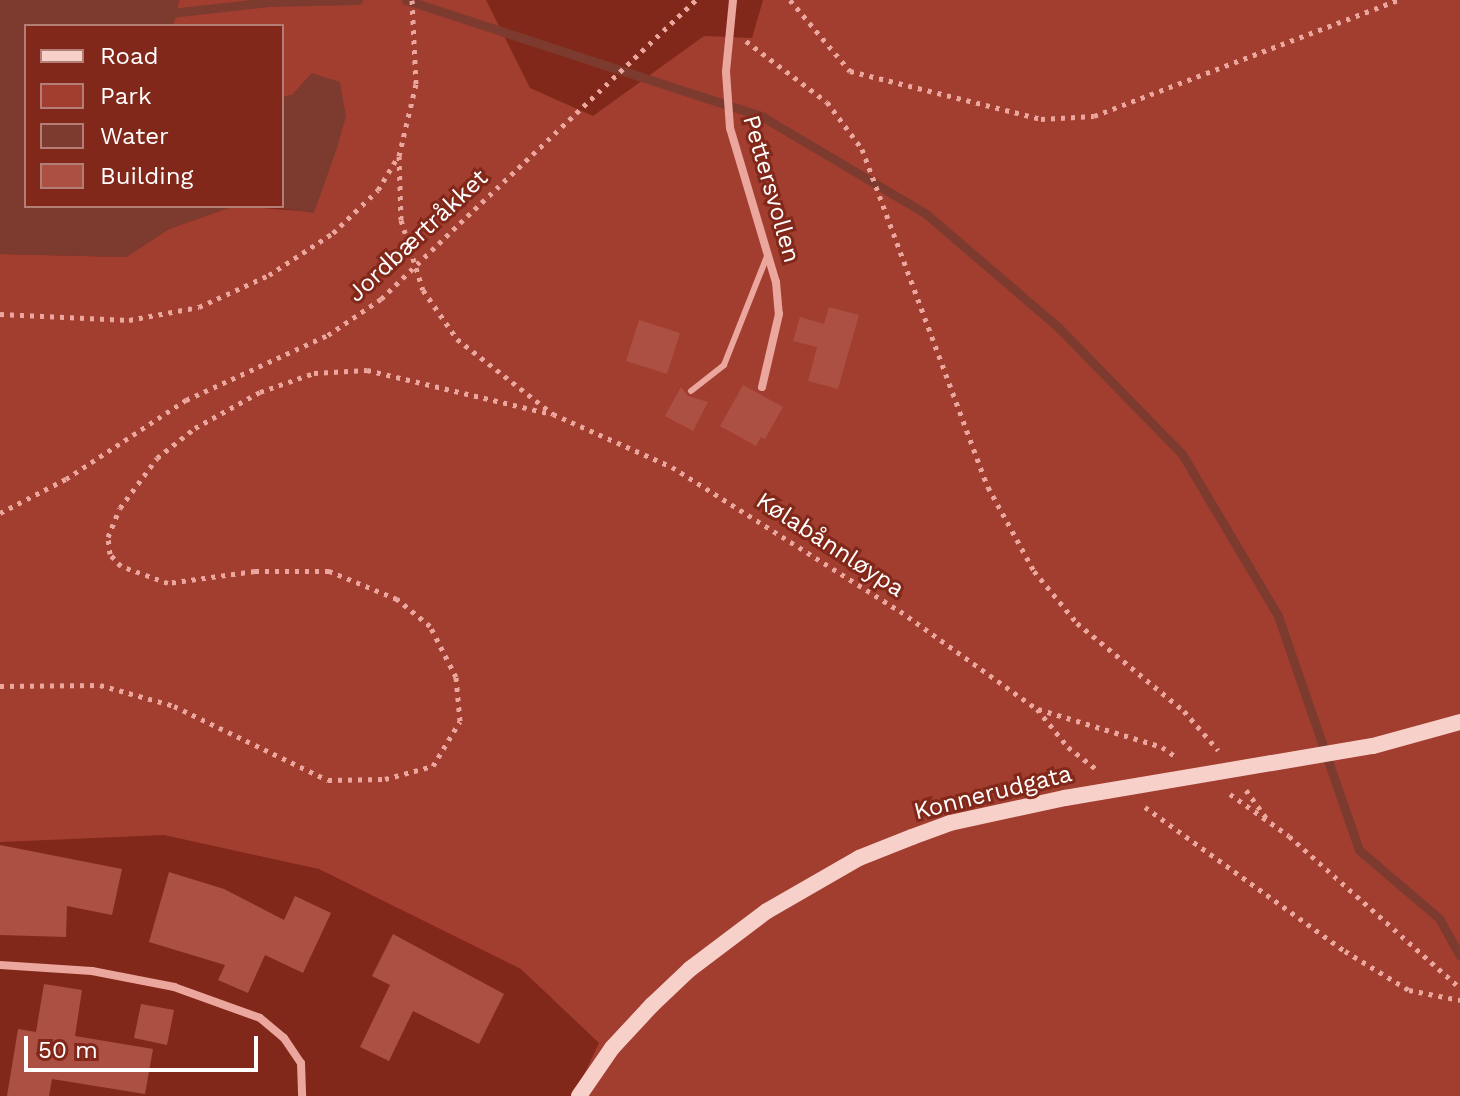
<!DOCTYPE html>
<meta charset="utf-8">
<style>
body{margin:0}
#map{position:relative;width:1460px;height:1096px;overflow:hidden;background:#82281a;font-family:"Work Sans",sans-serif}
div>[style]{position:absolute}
.green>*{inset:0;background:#a23e30}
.water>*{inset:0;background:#7d3b2f}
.stream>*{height:9px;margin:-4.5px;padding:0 4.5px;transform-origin:4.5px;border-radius:4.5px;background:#7d3b2f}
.building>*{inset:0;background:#ab5043}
.path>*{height:5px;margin-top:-2.5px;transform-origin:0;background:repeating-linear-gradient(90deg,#eba79e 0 4px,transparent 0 10px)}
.lane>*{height:6px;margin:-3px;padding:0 3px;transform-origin:3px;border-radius:3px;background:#eba79e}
.street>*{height:8px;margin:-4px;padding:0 4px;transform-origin:4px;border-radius:4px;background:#eba79e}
.secondary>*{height:16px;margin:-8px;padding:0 8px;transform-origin:8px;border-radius:8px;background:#f8d0ca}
.path-bridge>*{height:5px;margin-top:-2.5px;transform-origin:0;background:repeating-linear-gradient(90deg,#eba79e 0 4px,transparent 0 10px)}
.secondary-bridge>*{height:16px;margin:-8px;padding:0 8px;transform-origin:8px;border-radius:8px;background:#f8d0ca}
span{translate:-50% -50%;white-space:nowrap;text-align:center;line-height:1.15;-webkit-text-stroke:6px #82281a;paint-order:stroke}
.street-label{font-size:24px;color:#fff}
.legend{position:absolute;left:24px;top:24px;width:260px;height:184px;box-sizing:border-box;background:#82281a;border:2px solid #b47e76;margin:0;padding:10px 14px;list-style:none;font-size:24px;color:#fff}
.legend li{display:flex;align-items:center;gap:16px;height:40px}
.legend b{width:40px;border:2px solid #b47e76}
.scale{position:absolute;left:24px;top:1036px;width:234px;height:36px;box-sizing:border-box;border:4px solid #fff;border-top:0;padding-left:10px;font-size:24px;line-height:28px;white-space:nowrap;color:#fff;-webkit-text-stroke:6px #82281a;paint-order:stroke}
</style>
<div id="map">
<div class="green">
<div style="clip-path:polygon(179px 0,486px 0,530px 88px,593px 116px,704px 36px,752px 38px,763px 0,1460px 0,1460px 1096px,574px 1096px,599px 1043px,521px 969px,319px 869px,164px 835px,0 842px,0 254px,126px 257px,169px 229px,234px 206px,313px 212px,312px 73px,292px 95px,282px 97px,282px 26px,173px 26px)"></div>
</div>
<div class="water">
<div style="clip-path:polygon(0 0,179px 0,173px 26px,26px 26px,26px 206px,234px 206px,169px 229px,126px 257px,0 254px)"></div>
<div style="clip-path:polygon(312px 73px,340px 82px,346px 117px,336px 151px,314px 213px,266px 206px,282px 206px,282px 97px,292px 95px)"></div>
</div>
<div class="stream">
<div style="left:406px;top:0;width:376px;rotate:18.1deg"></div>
<div style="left:763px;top:117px;width:188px;rotate:30.7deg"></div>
<div style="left:925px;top:213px;width:175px;rotate:40.6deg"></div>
<div style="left:1058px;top:327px;width:177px;rotate:45.7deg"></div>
<div style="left:1182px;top:454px;width:188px;rotate:59.3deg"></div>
<div style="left:1278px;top:616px;width:248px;rotate:70.9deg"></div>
<div style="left:1359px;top:850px;width:105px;rotate:40.4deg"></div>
<div style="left:1439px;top:918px;width:43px;rotate:61.1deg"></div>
<div style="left:171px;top:13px;width:99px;rotate:-6.4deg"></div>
<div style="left:269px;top:2px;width:89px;rotate:-1.3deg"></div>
</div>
<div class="building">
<div style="clip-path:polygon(829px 307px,859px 315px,838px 389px,808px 381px,817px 347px,793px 341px,800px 317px,824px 324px)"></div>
<div style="clip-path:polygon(639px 320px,680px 333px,667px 374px,626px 361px)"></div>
<div style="clip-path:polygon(743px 385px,783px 407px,765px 439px,761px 437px,756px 446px,720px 426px)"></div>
<div style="clip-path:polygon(681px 387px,688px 396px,708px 402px,693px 431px,665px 416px)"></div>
<div style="clip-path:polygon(0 845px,122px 869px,112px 915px,67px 906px,66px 937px,0 935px)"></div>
<div style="clip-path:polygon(169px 872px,224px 889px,284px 920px,295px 896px,331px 913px,303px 973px,265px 955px,248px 993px,218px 980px,225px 965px,149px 942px)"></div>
<div style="clip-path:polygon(393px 934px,504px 994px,479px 1044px,413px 1011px,389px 1061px,360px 1047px,390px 985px,372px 976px)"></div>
<div style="clip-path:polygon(44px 984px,82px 990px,75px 1036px,153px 1049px,145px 1094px,52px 1079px,49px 1096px,7px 1096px,18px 1029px,36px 1032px)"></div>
<div style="clip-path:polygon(141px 1004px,174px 1010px,167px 1045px,134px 1038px)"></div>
</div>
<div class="path">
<div style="left:412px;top:0;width:84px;rotate:87.3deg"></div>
<div style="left:416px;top:84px;width:74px;rotate:103.3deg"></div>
<div style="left:399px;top:156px;width:64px;rotate:88.2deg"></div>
<div style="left:401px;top:220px;width:73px;rotate:72.6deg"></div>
<div style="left:423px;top:290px;width:60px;rotate:55.2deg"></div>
<div style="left:457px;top:339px;width:122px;rotate:38deg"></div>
<div style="left:553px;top:414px;width:130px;rotate:24deg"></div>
<div style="left:672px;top:467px;width:270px;rotate:32.3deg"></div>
<div style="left:900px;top:611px;width:168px;rotate:35.6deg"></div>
<div style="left:1037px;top:709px;width:49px;rotate:50.8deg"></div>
<div style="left:1068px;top:747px;width:36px;rotate:38deg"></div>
<div style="left:790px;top:0;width:93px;rotate:49.8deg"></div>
<div style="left:850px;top:71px;width:197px;rotate:14.1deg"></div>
<div style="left:1041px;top:119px;width:53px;rotate:-3.2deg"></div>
<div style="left:1094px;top:116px;width:325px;rotate:-20.9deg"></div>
<div style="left:746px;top:41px;width:101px;rotate:37deg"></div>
<div style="left:827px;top:102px;width:59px;rotate:53.3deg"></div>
<div style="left:862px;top:149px;width:361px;rotate:69.6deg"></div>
<div style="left:988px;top:487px;width:96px;rotate:61.3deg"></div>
<div style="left:1034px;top:571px;width:67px;rotate:50.4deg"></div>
<div style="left:1077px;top:623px;width:139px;rotate:39.4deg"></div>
<div style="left:1184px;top:711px;width:52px;rotate:48.9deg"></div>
<div style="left:460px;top:223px;width:325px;rotate:-43.4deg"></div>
<div style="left:0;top:314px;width:129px;rotate:2.7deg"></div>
<div style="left:129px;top:320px;width:71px;rotate:-10.5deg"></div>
<div style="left:199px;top:307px;width:77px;rotate:-24.6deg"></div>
<div style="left:269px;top:275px;width:77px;rotate:-33.3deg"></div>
<div style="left:333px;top:233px;width:62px;rotate:-43.7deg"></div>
<div style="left:378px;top:190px;width:39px;rotate:-59deg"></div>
<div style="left:0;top:513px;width:74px;rotate:-27.3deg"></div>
<div style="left:66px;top:479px;width:144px;rotate:-33.4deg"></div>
<div style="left:186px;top:400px;width:156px;rotate:-24.6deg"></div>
<div style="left:328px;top:335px;width:64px;rotate:-34.2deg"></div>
<div style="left:0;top:686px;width:100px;rotate:-0.6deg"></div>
<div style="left:100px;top:685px;width:77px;rotate:15.8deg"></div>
<div style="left:174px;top:706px;width:171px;rotate:25.7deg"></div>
<div style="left:328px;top:780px;width:57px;rotate:-1deg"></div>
<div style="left:385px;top:779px;width:50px;rotate:-15.2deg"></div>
<div style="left:433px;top:766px;width:52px;rotate:-59deg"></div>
<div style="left:460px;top:721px;width:44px;rotate:-95.2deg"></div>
<div style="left:456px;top:677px;width:57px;rotate:-117deg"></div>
<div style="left:430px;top:626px;width:43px;rotate:-140.7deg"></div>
<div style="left:397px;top:599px;width:74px;rotate:-157.6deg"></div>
<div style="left:329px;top:571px;width:74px;rotate:180deg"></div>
<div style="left:255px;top:571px;width:88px;rotate:172.1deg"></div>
<div style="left:168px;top:583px;width:50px;rotate:-160.1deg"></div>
<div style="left:121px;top:566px;width:16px;rotate:-133deg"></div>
<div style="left:110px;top:554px;width:17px;rotate:-97deg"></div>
<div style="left:108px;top:537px;width:31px;rotate:-68deg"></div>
<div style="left:120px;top:508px;width:62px;rotate:-53.5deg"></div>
<div style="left:157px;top:458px;width:48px;rotate:-38.3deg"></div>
<div style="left:195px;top:428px;width:74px;rotate:-29deg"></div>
<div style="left:260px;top:392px;width:57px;rotate:-19.4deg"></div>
<div style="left:314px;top:373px;width:53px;rotate:-3.2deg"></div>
<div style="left:367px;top:370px;width:186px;rotate:13.4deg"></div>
<div style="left:1038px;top:709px;width:130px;rotate:17deg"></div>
<div style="left:1162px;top:747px;width:16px;rotate:35deg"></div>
<div style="left:1246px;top:790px;width:36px;rotate:54deg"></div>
<div style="left:1230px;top:794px;width:72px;rotate:35.4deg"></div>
<div style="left:1289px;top:836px;width:229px;rotate:41.6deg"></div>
<div style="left:1145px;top:807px;width:246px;rotate:35.8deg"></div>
<div style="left:1345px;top:951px;width:75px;rotate:31.4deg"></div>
<div style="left:1409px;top:990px;width:52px;rotate:11.1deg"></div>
</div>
<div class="lane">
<div style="left:691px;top:391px;width:42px;rotate:-38.2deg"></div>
<div style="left:724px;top:365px;width:119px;rotate:-68.4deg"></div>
</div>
<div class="street">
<div style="left:733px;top:0;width:72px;rotate:95.6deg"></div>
<div style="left:726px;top:72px;width:56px;rotate:85.9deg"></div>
<div style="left:730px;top:128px;width:161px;rotate:73.4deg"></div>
<div style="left:776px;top:282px;width:32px;rotate:85deg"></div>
<div style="left:779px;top:314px;width:75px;rotate:103.1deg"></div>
<div style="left:0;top:965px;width:92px;rotate:3.7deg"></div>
<div style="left:92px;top:971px;width:84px;rotate:11deg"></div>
<div style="left:174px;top:987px;width:91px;rotate:19.8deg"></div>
<div style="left:260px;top:1018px;width:31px;rotate:40deg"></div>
<div style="left:284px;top:1038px;width:30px;rotate:56deg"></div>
<div style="left:301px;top:1063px;width:33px;rotate:88deg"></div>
</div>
<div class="secondary">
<div style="left:1373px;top:746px;width:90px;rotate:-15.4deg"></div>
<div style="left:579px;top:1096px;width:58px;rotate:-55.5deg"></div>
<div style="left:612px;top:1048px;width:59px;rotate:-47.1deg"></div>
<div style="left:652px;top:1005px;width:52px;rotate:-43.5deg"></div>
<div style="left:690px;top:969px;width:96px;rotate:-37deg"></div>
<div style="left:767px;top:911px;width:106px;rotate:-29.9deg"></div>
<div style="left:859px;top:858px;width:57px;rotate:-21.6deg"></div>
<div style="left:912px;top:837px;width:40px;rotate:-20.2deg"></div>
<div style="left:950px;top:823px;width:118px;rotate:-12.3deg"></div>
</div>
<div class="path-bridge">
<div style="left:381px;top:299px;width:110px;rotate:-43.9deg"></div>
</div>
<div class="secondary-bridge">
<div style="left:1065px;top:798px;width:312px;rotate:-9.6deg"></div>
</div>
<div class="street-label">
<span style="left:771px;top:189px;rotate:74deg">Pettersvollen</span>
<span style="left:418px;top:236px;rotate:-43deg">Jordbærtråkket</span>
<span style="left:830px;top:545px;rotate:33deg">Kølabånnløypa</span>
<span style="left:993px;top:793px;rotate:-14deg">Konnerudgata</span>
</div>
<ul class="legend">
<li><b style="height:10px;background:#f8d0ca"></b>Road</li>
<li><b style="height:22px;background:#a23e30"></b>Park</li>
<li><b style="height:22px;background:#7d3b2f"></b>Water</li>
<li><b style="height:22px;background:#ab5043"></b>Building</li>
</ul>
<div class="scale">50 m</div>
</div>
